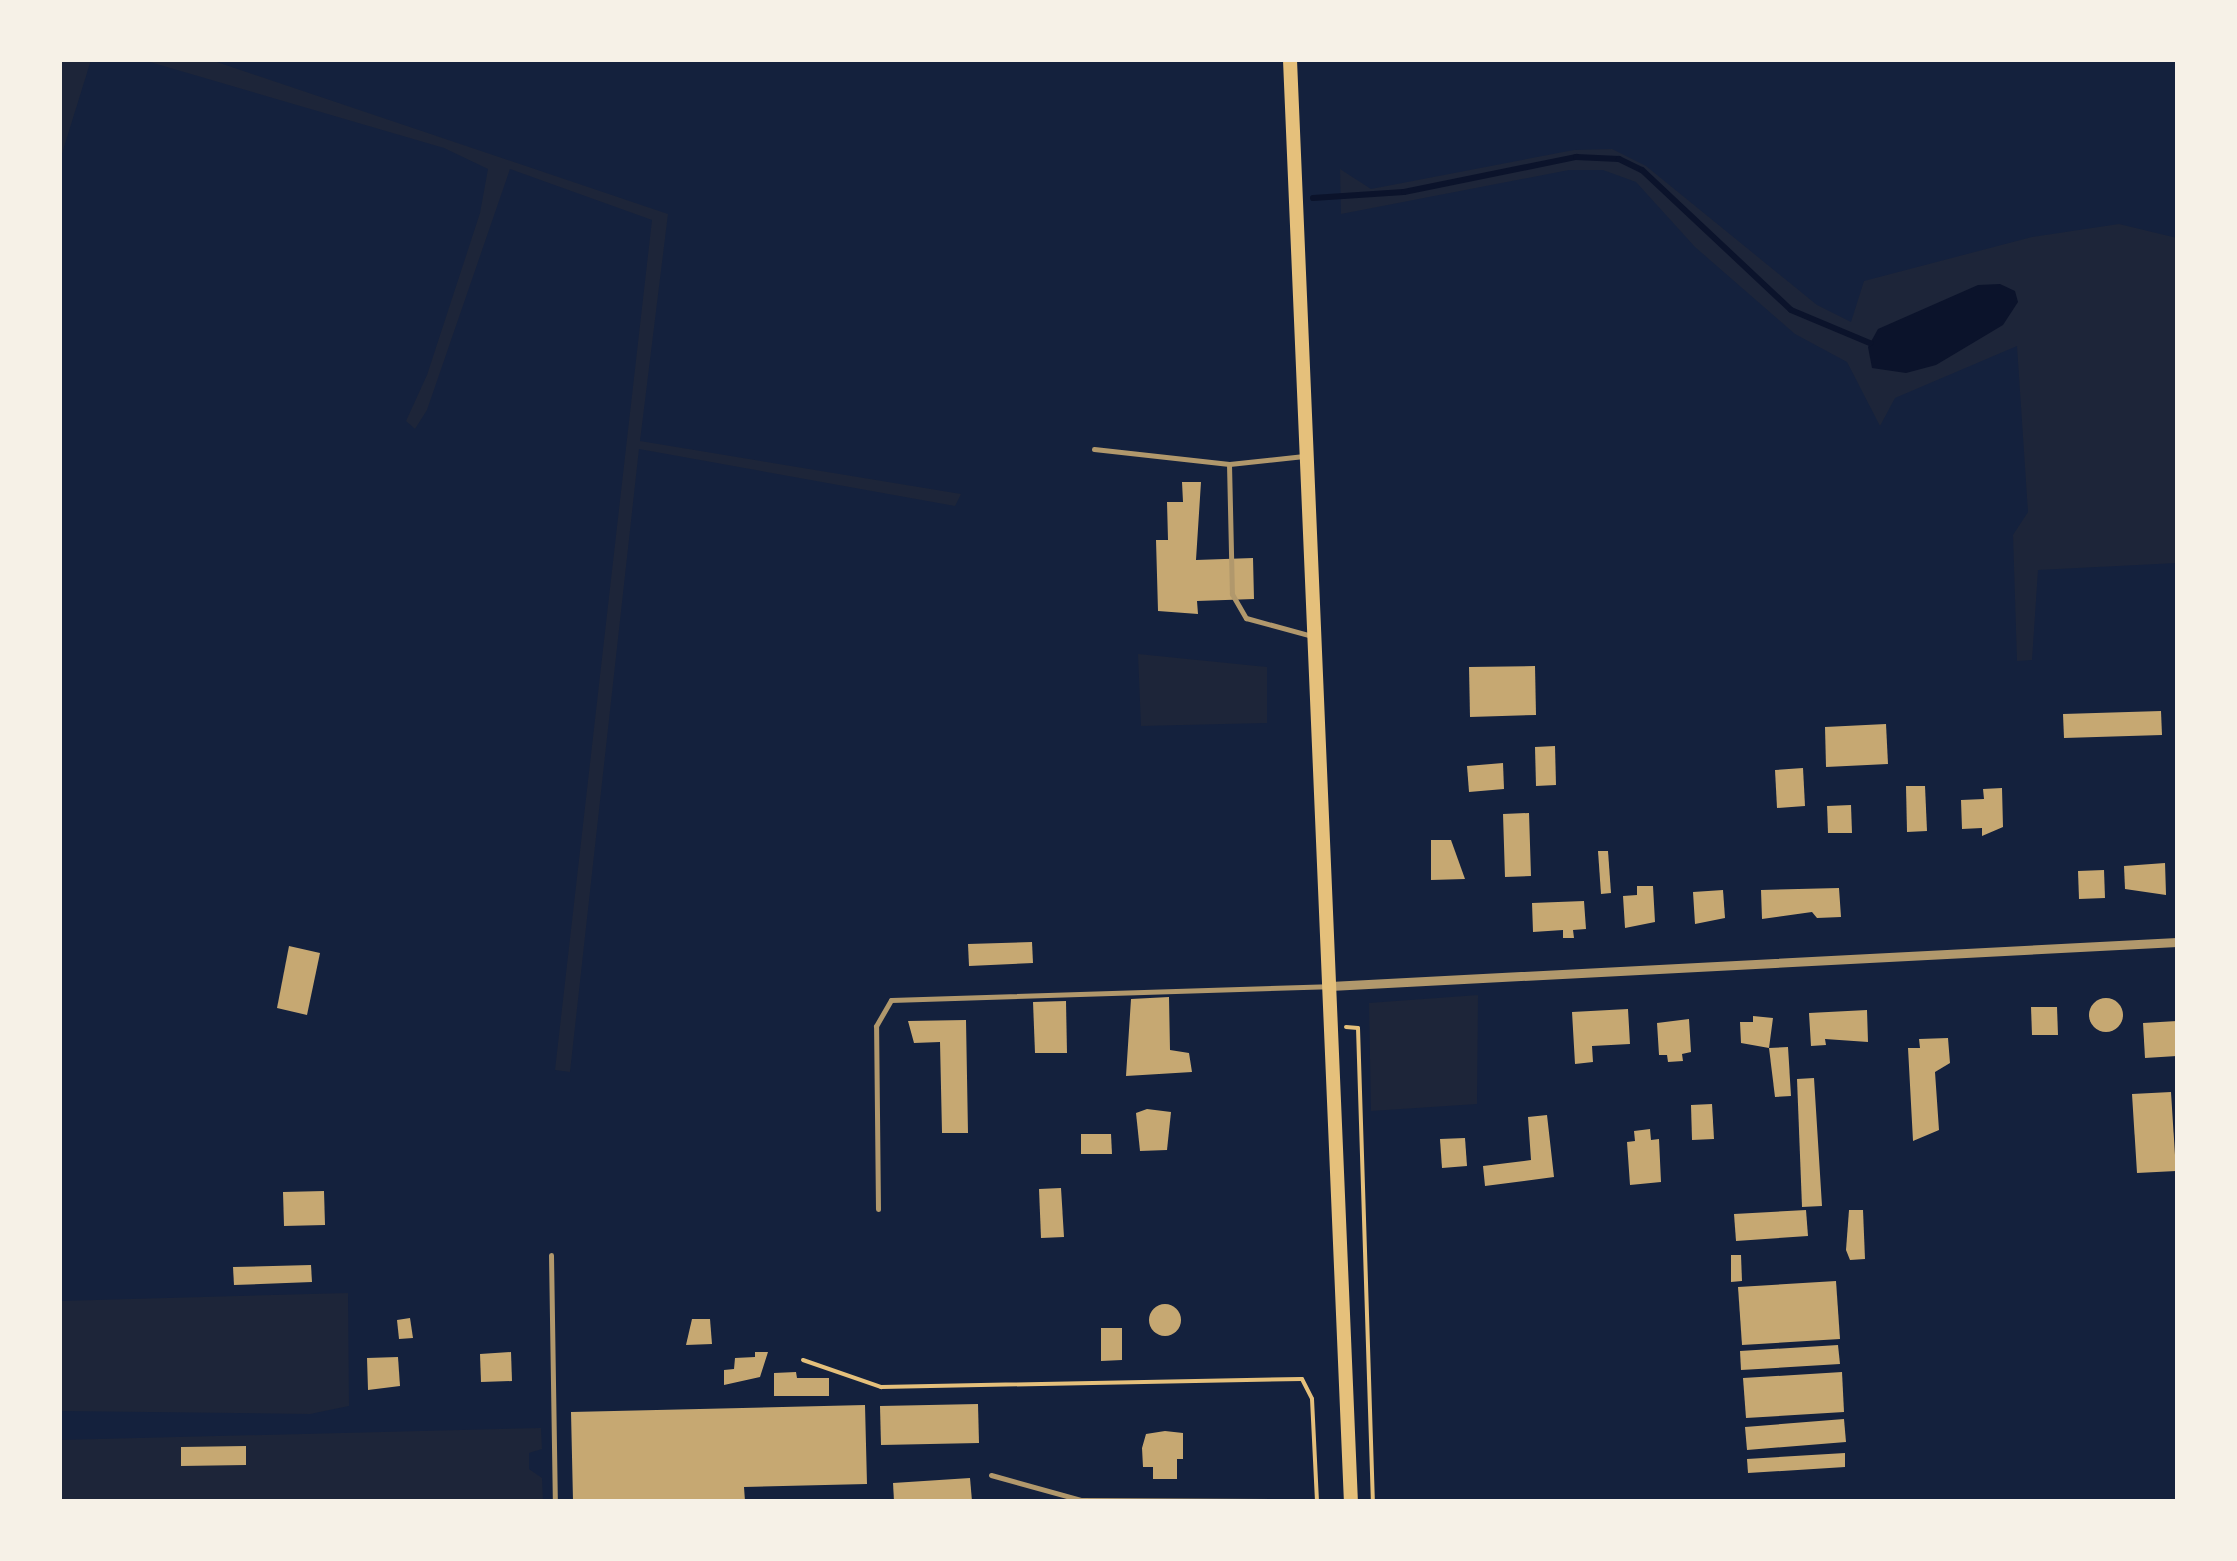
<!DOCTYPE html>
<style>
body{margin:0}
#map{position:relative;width:2237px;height:1561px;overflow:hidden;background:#14213d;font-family:"DM Sans",sans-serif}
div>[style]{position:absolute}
.green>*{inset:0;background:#1d2539}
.water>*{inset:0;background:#0b132b}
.stream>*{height:6px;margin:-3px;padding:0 3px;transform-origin:3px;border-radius:3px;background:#0b132b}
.building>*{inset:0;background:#c6a872}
.round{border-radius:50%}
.path>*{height:4px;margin:-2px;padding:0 2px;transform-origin:2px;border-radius:2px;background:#e5c07b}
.service>*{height:5px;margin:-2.5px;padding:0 2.5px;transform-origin:2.5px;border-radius:2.5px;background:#b1986c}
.minor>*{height:9px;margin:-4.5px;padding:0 4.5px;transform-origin:4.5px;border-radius:4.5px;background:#b1986c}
.primary>*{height:14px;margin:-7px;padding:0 7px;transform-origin:7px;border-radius:7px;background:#e5c07b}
span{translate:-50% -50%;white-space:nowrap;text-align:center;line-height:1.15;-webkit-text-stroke:9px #f6f1e7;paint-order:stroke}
.frame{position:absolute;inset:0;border:62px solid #f6f1e7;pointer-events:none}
</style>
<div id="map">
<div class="green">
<div style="clip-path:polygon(60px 60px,91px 60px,60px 160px)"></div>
<div style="clip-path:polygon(143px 60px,211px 60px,668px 214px,640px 441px,961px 494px,955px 506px,639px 449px,570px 1072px,555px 1070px,652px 220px,510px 169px,427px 410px,415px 429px,406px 421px,427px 375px,480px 213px,488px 169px,444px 148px)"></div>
<div style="clip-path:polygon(1612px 149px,1646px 166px,1817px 305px,1851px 322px,1864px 281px,2032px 237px,2119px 224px,2177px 238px,2177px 563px,2038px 570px,2032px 660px,2017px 661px,2013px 535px,2028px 512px,2017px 346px,1895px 398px,1880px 426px,1847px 362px,1795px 334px,1695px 247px,1636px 182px,1603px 170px,1569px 170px,1341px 214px,1340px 169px,1371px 189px,1574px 150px)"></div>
<div style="clip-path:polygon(1138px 654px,1267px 667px,1267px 723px,1141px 726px)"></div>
<div style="clip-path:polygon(1478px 995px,1477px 1104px,1371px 1111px,1369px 1003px)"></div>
<div style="clip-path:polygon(348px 1293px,349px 1406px,310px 1414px,60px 1411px,60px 1301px)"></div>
<div style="clip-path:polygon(541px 1428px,542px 1449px,529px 1453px,529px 1469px,542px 1478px,543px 1501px,60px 1501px,60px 1440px)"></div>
</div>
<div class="water">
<div style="clip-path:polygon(2000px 284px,2015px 291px,2018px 302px,2003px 325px,1936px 365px,1906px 373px,1872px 368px,1868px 347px,1878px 329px,1978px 285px)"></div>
</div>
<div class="stream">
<div style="left:1313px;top:198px;width:91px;rotate:-3.8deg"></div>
<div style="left:1404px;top:192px;width:176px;rotate:-11.5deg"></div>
<div style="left:1576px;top:157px;width:43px;rotate:2.7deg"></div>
<div style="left:1619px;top:159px;width:25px;rotate:26deg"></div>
<div style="left:1642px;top:170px;width:204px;rotate:43.2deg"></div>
<div style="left:1791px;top:310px;width:86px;rotate:22.7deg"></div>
</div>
<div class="building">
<div style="clip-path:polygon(1182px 482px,1201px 482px,1196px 560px,1253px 558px,1254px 599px,1197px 601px,1198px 614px,1158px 611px,1156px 540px,1168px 540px,1167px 502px,1183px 502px)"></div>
<div style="clip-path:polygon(1535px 666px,1536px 715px,1470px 717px,1469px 667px)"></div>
<div style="clip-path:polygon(2161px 711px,2162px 735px,2064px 738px,2063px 714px)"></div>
<div style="clip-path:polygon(1886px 724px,1888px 764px,1826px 767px,1825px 727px)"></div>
<div style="clip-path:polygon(1555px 746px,1556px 785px,1536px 786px,1535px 747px)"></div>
<div style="clip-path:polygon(1503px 763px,1504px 789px,1469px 792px,1467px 766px)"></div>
<div style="clip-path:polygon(1803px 768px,1805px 806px,1777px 808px,1775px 770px)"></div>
<div style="clip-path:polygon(1906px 786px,1925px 786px,1927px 831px,1907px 832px)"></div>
<div style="clip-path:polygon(2002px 788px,2003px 827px,1982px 836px,1982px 828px,1962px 829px,1961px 800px,1984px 799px,1983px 789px)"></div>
<div style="clip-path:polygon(1851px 805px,1852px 833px,1828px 833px,1827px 806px)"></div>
<div style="clip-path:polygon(1529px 813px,1531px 876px,1505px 877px,1503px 814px)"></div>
<div style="clip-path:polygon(1431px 840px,1451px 840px,1465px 879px,1431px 880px)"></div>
<div style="clip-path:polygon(1598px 851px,1608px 851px,1611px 893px,1601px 894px)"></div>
<div style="clip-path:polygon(2165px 863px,2166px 895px,2125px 889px,2124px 866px)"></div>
<div style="clip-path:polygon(2104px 870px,2105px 898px,2079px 899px,2078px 871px)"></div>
<div style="clip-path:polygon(1637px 886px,1653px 886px,1655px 922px,1625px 928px,1623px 896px,1637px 895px)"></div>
<div style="clip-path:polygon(1839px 888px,1841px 917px,1817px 918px,1812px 912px,1762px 919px,1761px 890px)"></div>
<div style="clip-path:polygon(1723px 890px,1725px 918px,1695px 924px,1693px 892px)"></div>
<div style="clip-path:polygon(1584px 901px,1586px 929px,1573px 930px,1574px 938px,1563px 938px,1563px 930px,1533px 932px,1532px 903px)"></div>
<div style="clip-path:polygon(1032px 942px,1033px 963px,969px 966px,968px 944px)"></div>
<div style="clip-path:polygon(289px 946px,320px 953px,307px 1015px,277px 1008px)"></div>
<div style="clip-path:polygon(1169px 997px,1170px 1050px,1189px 1053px,1192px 1072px,1126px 1076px,1131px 999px)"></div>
<div class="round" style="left:2089px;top:998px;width:34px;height:34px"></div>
<div style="clip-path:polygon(1066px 1001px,1067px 1053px,1035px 1053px,1033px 1002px)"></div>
<div style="clip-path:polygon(2031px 1007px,2057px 1007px,2058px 1035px,2032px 1035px)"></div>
<div style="clip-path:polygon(1628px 1009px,1630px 1044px,1592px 1046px,1593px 1062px,1575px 1064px,1572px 1012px)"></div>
<div style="clip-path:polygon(1867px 1010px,1868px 1042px,1825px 1039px,1826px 1045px,1811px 1046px,1809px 1013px)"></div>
<div style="clip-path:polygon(1753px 1016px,1773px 1018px,1769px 1048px,1741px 1043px,1740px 1022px,1753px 1022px)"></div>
<div style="clip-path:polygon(1689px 1019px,1691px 1052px,1682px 1054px,1683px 1061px,1668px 1062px,1667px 1055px,1659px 1055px,1657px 1023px)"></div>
<div style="clip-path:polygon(966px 1020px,968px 1133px,942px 1133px,940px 1042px,914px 1043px,908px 1021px)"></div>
<div style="clip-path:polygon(2177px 1021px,2177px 1056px,2145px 1058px,2143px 1023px)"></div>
<div style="clip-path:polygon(1948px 1038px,1950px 1063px,1935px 1072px,1939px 1130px,1913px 1141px,1908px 1048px,1920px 1048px,1919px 1039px)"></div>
<div style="clip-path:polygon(1788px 1047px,1791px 1096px,1775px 1097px,1769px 1048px)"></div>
<div style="clip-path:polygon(1814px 1078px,1822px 1206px,1802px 1207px,1797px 1079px)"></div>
<div style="clip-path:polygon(2171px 1092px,2176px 1171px,2137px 1173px,2132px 1094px)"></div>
<div style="clip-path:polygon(1712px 1104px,1714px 1139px,1692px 1140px,1691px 1105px)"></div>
<div style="clip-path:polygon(1147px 1109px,1171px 1112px,1167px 1150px,1140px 1151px,1136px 1113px)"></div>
<div style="clip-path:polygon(1547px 1115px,1554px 1177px,1485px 1186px,1483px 1166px,1531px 1160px,1528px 1117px)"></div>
<div style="clip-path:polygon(1650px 1129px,1651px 1140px,1659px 1139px,1661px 1182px,1630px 1185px,1627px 1142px,1635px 1141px,1634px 1131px)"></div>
<div style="clip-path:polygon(1081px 1134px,1111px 1134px,1112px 1154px,1081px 1154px)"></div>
<div style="clip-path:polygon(1465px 1138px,1467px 1166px,1442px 1168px,1440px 1139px)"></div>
<div style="clip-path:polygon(1061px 1188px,1064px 1237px,1041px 1238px,1039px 1189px)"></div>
<div style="clip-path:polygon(324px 1191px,325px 1225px,284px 1226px,283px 1192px)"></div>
<div style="clip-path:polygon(1806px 1210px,1808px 1236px,1736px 1241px,1734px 1214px)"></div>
<div style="clip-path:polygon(1849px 1210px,1863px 1210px,1865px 1259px,1850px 1260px,1846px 1250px)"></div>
<div style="clip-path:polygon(1731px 1255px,1741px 1255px,1742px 1281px,1731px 1282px)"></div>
<div style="clip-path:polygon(311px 1265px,312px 1282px,234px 1285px,233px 1267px)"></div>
<div style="clip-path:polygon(1836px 1281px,1840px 1339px,1742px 1345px,1738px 1287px)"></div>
<div class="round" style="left:1149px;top:1304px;width:32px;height:32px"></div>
<div style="clip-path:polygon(410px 1318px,413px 1338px,399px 1339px,397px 1320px)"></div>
<div style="clip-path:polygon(692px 1319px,710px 1319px,712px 1344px,686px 1345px)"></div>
<div style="clip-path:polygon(1101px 1328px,1122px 1328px,1122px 1360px,1101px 1361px)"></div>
<div style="clip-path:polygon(1838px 1345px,1840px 1364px,1741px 1370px,1740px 1351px)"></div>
<div style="clip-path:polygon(511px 1352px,512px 1381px,481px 1382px,480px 1354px)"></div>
<div style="clip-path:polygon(755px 1352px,768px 1352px,760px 1377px,724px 1385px,724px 1370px,734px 1369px,735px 1358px,755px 1357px)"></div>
<div style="clip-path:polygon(398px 1357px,400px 1386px,368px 1390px,367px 1358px)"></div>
<div style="clip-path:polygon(796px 1372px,797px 1378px,829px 1378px,829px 1396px,774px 1396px,774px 1373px)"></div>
<div style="clip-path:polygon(1842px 1372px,1844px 1412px,1746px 1418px,1743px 1378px)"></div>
<div style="clip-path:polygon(978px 1404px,979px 1443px,881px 1445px,880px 1406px)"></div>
<div style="clip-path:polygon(865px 1405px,867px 1484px,744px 1487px,745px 1501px,573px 1501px,571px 1412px)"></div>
<div style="clip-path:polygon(1844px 1419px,1846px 1442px,1747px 1450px,1745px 1427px)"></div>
<div style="clip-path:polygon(1165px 1431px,1183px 1433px,1183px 1459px,1177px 1459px,1177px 1479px,1153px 1479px,1153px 1467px,1143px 1467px,1142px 1448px,1146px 1434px)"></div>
<div style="clip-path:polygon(246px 1446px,246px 1465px,181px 1466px,181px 1447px)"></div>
<div style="clip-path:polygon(1845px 1453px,1845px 1467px,1748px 1473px,1747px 1459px)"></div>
<div style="clip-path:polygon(970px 1478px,972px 1501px,894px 1501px,893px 1483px)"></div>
</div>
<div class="path">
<div style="left:1346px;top:1027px;width:12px;rotate:5deg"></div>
<div style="left:1358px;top:1028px;width:473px;rotate:88.2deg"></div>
<div style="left:803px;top:1360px;width:83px;rotate:19.1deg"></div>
<div style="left:881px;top:1387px;width:421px;rotate:-1.1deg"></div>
<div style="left:1302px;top:1379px;width:22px;rotate:63deg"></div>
<div style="left:1312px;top:1399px;width:102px;rotate:87.2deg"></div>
</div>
<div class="service">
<div style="left:1094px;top:449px;width:136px;rotate:6.3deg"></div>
<div style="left:1304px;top:456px;width:75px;rotate:173.9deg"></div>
<div style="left:1229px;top:464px;width:130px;rotate:88.7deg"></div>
<div style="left:1232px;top:594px;width:28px;rotate:60deg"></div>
<div style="left:1246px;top:618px;width:68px;rotate:15.3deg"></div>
<div style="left:878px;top:1209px;width:183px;rotate:-90.6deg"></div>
<div style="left:876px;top:1026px;width:30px;rotate:-60deg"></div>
<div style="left:891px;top:1000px;width:437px;rotate:-1.8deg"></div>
<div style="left:551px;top:1255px;width:246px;rotate:89.1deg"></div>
<div style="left:991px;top:1475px;width:93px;rotate:15.5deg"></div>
<div style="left:1081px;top:1500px;width:192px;rotate:0.3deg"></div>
</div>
<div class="minor">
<div style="left:1330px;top:986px;width:848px;rotate:-2.97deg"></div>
</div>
<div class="primary">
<div style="left:1290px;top:60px;width:1442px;rotate:87.58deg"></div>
</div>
<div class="frame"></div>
</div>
